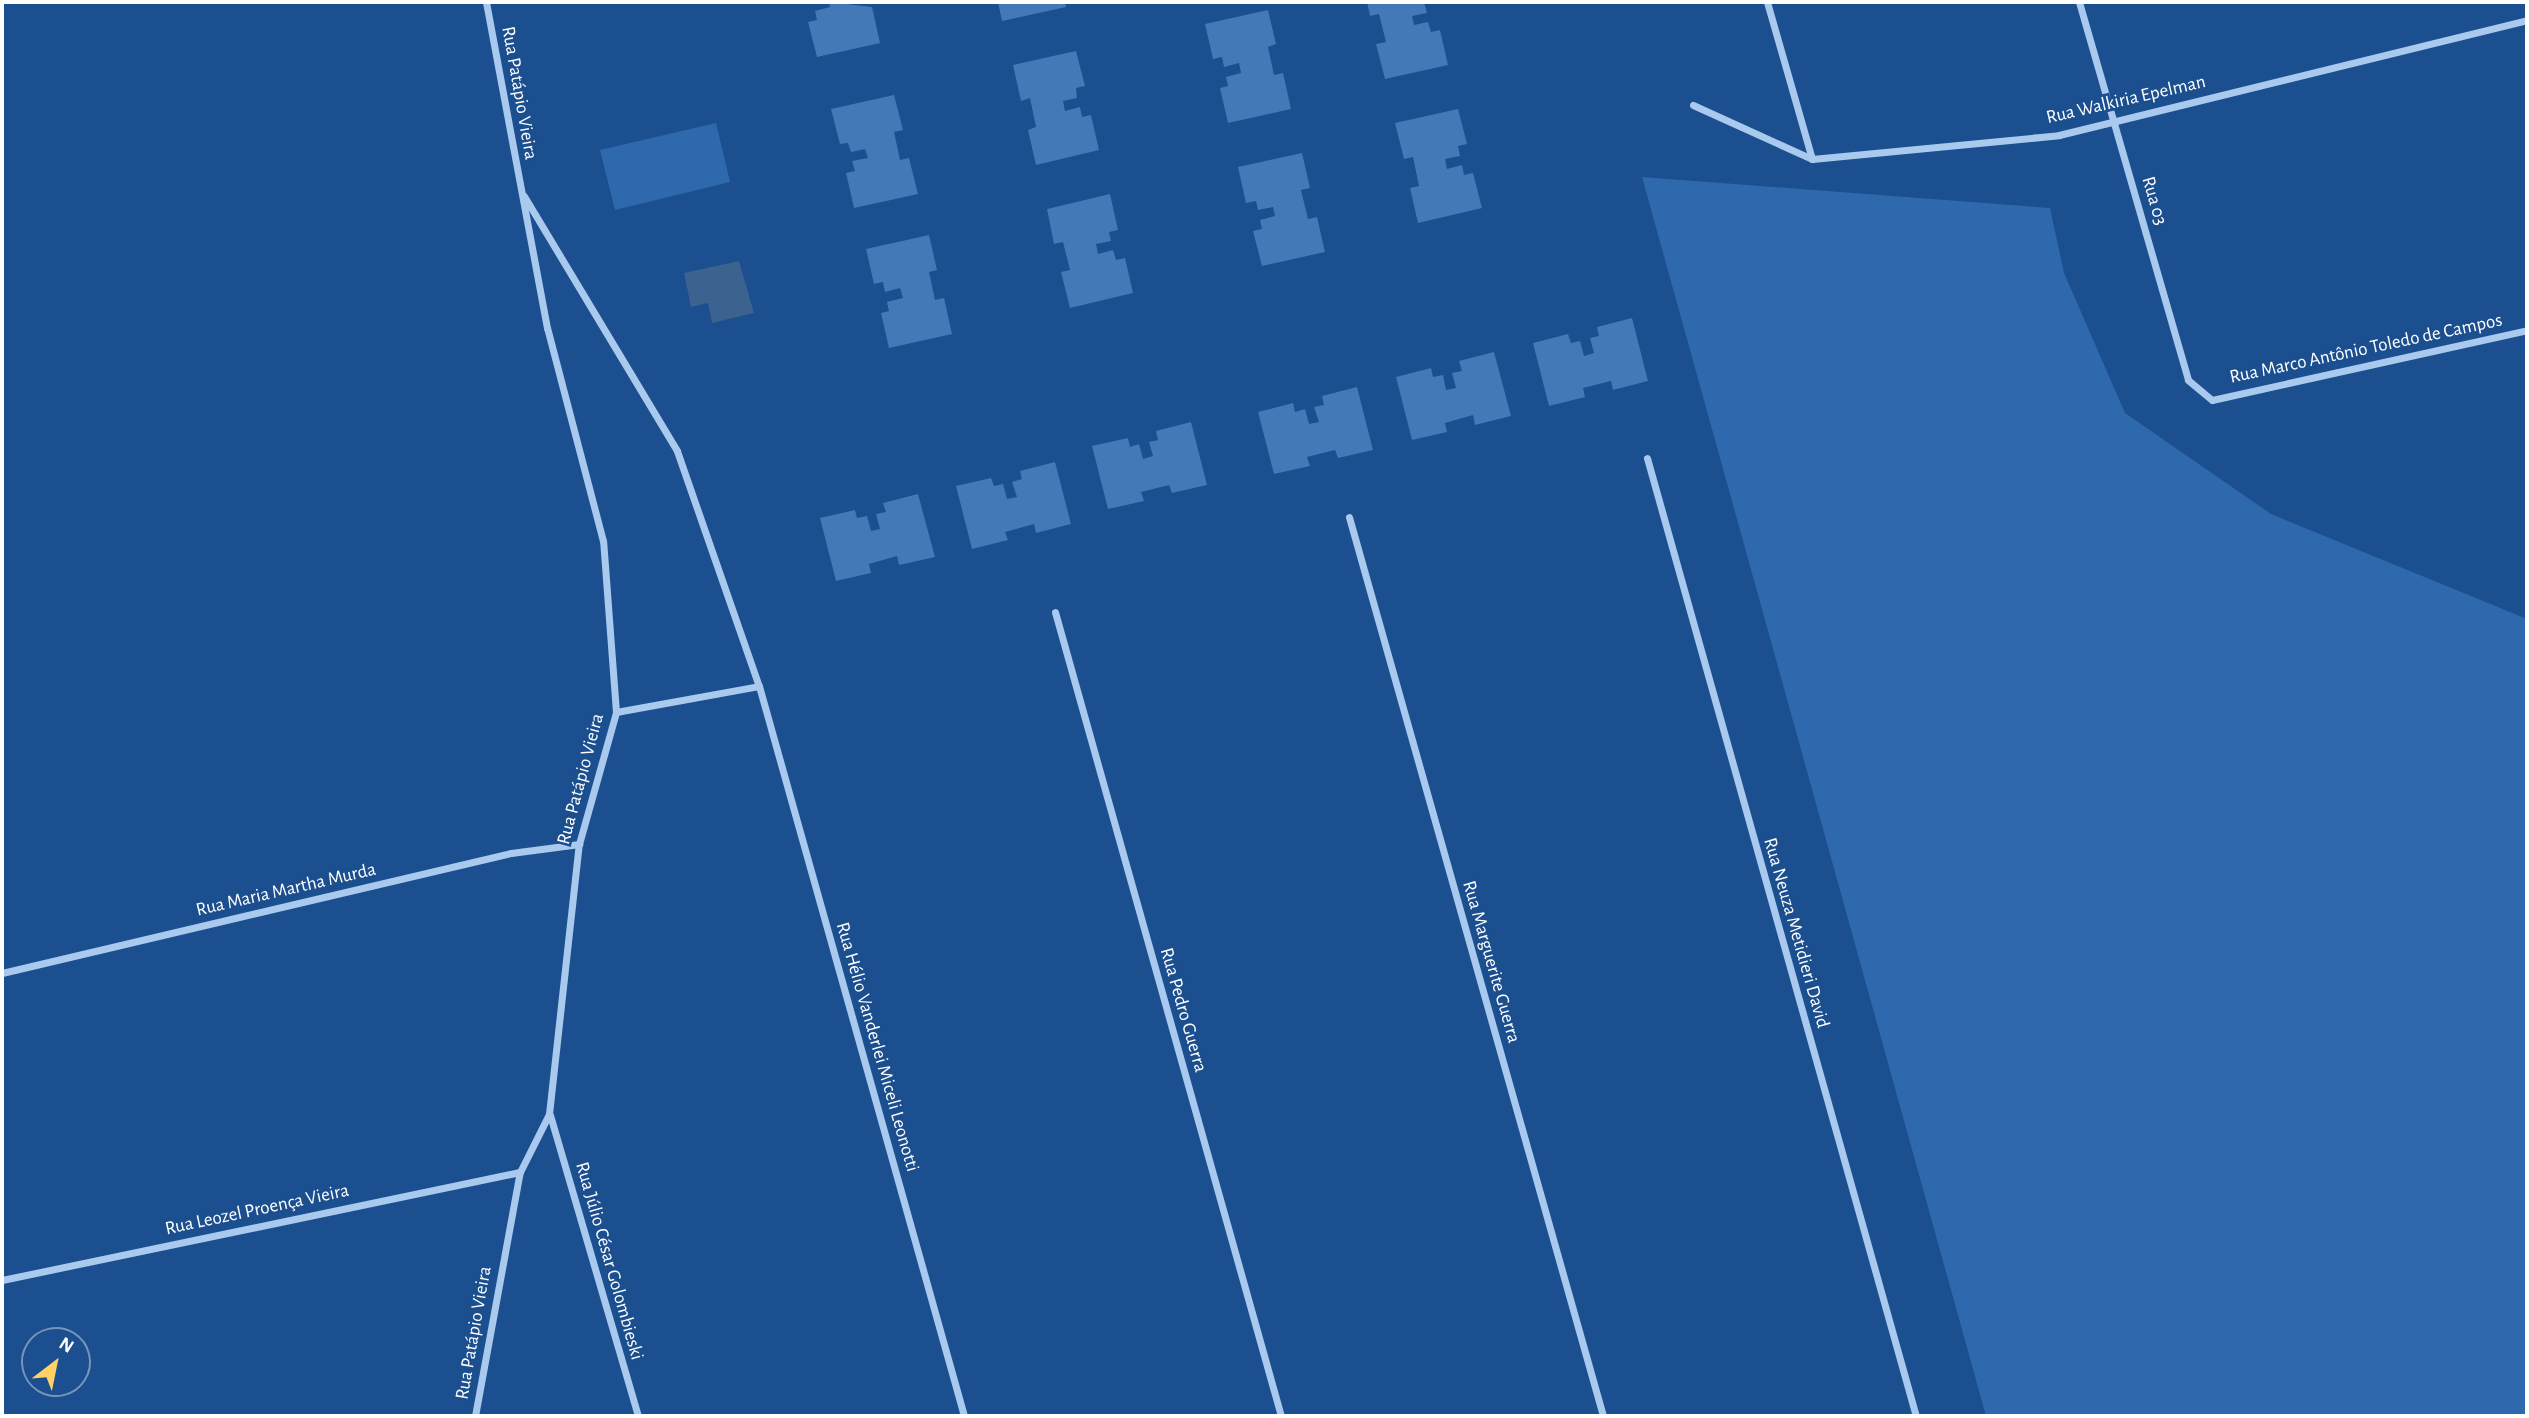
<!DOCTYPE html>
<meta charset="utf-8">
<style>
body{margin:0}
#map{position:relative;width:2529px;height:1418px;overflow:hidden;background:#1b4f8f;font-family:"Alegreya Sans",sans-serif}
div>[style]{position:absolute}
.green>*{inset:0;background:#2e69ad}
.water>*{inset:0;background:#3c6290}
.building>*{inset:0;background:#4478b7}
.street>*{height:7px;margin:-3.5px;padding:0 3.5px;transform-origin:3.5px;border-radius:3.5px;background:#a9c9ee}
span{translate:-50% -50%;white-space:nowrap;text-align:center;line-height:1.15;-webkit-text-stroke:5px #1b4f8f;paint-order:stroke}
.street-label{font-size:19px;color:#fff}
.frame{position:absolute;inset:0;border:4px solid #fff;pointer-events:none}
.north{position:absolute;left:21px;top:1327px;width:70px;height:70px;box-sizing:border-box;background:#1b4f8f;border:2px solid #7695bc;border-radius:50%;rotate:32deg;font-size:19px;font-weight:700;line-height:28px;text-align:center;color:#fff}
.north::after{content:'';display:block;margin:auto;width:24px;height:32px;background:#ffd166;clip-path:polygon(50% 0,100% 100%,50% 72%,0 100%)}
</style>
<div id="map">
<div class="green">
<div style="clip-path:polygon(716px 123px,730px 182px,615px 210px,600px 150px)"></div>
<div style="clip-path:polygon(1642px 177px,2050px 208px,2064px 273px,2125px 413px,2271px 514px,2527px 619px,2527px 1416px,1986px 1416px)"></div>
</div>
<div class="water">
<div style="clip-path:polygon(739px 261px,754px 313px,712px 323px,708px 303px,691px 307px,684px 273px)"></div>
</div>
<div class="building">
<div style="clip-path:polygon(829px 2px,872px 7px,880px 43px,817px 57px,808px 22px,817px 20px,815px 11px,830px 7px)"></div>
<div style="clip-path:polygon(998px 2px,1065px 2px,1066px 7px,1002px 21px)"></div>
<div style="clip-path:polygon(1367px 2px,1424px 2px,1427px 13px,1412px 16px,1414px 25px,1428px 22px,1431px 32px,1440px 30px,1448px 65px,1385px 79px,1376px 44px,1386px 42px,1379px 14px,1370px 16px)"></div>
<div style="clip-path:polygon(1268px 10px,1276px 44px,1268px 47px,1274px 75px,1283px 73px,1291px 109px,1228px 123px,1220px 88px,1228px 86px,1226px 77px,1241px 73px,1239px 63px,1224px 67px,1222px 57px,1213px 59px,1205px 24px)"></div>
<div style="clip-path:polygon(1076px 51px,1085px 86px,1076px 88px,1077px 98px,1063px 101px,1065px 111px,1080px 107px,1082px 117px,1091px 115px,1099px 150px,1036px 165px,1028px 130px,1036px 127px,1030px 98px,1021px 101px,1013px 65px)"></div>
<div style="clip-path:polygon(894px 95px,903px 130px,894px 132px,900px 160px,909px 158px,918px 194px,854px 208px,846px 173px,855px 171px,852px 161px,868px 158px,865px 149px,851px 152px,848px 143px,840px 144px,831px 109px)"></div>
<div style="clip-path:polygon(1458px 109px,1467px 144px,1458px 146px,1460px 156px,1445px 159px,1447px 169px,1462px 165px,1464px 175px,1473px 173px,1482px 208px,1418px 223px,1410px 188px,1419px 186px,1413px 157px,1404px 159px,1395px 123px)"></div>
<div style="clip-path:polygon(1302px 153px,1310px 188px,1301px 190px,1308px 219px,1317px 217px,1325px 252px,1262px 266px,1253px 231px,1262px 229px,1260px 220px,1275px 216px,1273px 207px,1258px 210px,1256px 201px,1246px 203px,1238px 167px)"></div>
<div style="clip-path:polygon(1110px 194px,1118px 230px,1109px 232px,1111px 241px,1096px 244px,1098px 254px,1113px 250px,1116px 260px,1125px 258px,1133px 293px,1070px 308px,1061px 272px,1070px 270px,1063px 242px,1054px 244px,1047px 209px)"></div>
<div style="clip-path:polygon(929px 235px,937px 270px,929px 272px,935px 300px,944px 298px,952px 334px,889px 348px,881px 313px,889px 311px,887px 302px,903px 298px,900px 288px,885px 292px,883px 282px,874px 284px,866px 249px)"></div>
<div style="clip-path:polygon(1632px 318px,1648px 381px,1613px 390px,1611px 381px,1583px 388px,1585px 397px,1549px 406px,1533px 343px,1568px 334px,1571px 343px,1580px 341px,1584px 356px,1594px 353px,1590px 338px,1599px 336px,1597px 327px)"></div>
<div style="clip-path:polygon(1494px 352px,1511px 416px,1475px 425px,1473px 415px,1445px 423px,1447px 432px,1412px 440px,1396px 377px,1431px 368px,1433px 377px,1443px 375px,1446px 390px,1456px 388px,1452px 373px,1462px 371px,1459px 361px)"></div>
<div style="clip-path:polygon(1357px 387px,1373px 450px,1338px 458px,1335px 450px,1307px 457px,1310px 466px,1274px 474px,1258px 412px,1293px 403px,1295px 412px,1305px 409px,1309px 424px,1319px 422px,1314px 407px,1324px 405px,1322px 396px)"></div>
<div style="clip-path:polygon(1191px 422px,1207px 485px,1172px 493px,1169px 485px,1141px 492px,1144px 501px,1108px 509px,1092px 446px,1128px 438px,1130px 447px,1139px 444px,1143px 459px,1153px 456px,1149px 442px,1158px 440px,1156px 431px)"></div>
<div style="clip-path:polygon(1055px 462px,1071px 524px,1036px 533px,1034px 524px,1005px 532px,1008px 540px,972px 549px,956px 486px,991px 478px,994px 486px,1003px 484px,1007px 499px,1017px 497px,1012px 482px,1022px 479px,1020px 471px)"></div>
<div style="clip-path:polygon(918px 494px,935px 557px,899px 565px,897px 556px,869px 564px,871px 573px,836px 581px,820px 518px,855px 510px,857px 518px,867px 516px,871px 531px,880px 529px,876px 514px,886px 512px,883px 503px)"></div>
</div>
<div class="street">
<div style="left:1767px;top:2px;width:163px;rotate:74deg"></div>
<div style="left:2079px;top:2px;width:393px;rotate:73.9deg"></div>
<div style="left:2188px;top:380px;width:31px;rotate:40deg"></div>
<div style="left:2212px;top:400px;width:323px;rotate:-12.5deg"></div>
<div style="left:1693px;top:105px;width:131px;rotate:24.4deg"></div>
<div style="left:1812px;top:159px;width:248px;rotate:-5.5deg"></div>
<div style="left:2059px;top:135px;width:482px;rotate:-13.8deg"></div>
<div style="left:524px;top:196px;width:297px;rotate:59deg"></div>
<div style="left:677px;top:451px;width:249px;rotate:70.8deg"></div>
<div style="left:759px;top:686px;width:758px;rotate:74.31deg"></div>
<div style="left:1647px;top:458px;width:995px;rotate:74.32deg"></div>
<div style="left:1349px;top:517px;width:934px;rotate:74.22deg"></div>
<div style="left:1055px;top:612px;width:835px;rotate:74.3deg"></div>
<div style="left:616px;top:712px;width:145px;rotate:-10.3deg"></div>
<div style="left:2px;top:973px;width:523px;rotate:-13.27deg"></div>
<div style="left:511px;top:853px;width:69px;rotate:-7.5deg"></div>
<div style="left:550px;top:1115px;width:314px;rotate:73.7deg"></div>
<div style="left:2px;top:1280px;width:529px;rotate:-11.78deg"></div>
<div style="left:475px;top:1416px;width:248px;rotate:-79.6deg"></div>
<div style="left:520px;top:1172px;width:65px;rotate:-63.4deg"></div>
<div style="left:549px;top:1114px;width:272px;rotate:-83.7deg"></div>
<div style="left:579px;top:844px;width:137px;rotate:-74.3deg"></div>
<div style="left:616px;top:712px;width:171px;rotate:-94.3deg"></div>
<div style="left:603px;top:541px;width:220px;rotate:-104.7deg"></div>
<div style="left:547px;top:328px;width:332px;rotate:-100.6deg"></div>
</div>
<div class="street-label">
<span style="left:519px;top:93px;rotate:80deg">Rua Patápio Vieira</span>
<span style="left:2126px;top:100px;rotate:-13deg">Rua Walkiria Epelman</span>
<span style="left:2154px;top:201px;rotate:74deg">Rua 03</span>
<span style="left:2366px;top:349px;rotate:-12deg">Rua Marco Antônio Toledo de Campos</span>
<span style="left:581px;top:779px;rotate:-75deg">Rua Patápio Vieira</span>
<span style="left:286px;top:890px;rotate:-13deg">Rua Maria Martha Murda</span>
<span style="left:1796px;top:933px;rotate:74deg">Rua Neuza Metidieri David</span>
<span style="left:1491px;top:962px;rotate:74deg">Rua Marguerite Guerra</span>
<span style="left:1183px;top:1010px;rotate:74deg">Rua Pedro Guerra</span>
<span style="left:877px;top:1047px;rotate:74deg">Rua Hélio Vanderlei Miceli Leonotti</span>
<span style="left:257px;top:1210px;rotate:-12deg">Rua Leozel Proença Vieira</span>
<span style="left:609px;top:1261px;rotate:74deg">Rua Júlio César Golombieski</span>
<span style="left:474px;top:1333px;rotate:-80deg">Rua Patápio Vieira</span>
</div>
<div class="frame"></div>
<div class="north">N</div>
</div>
